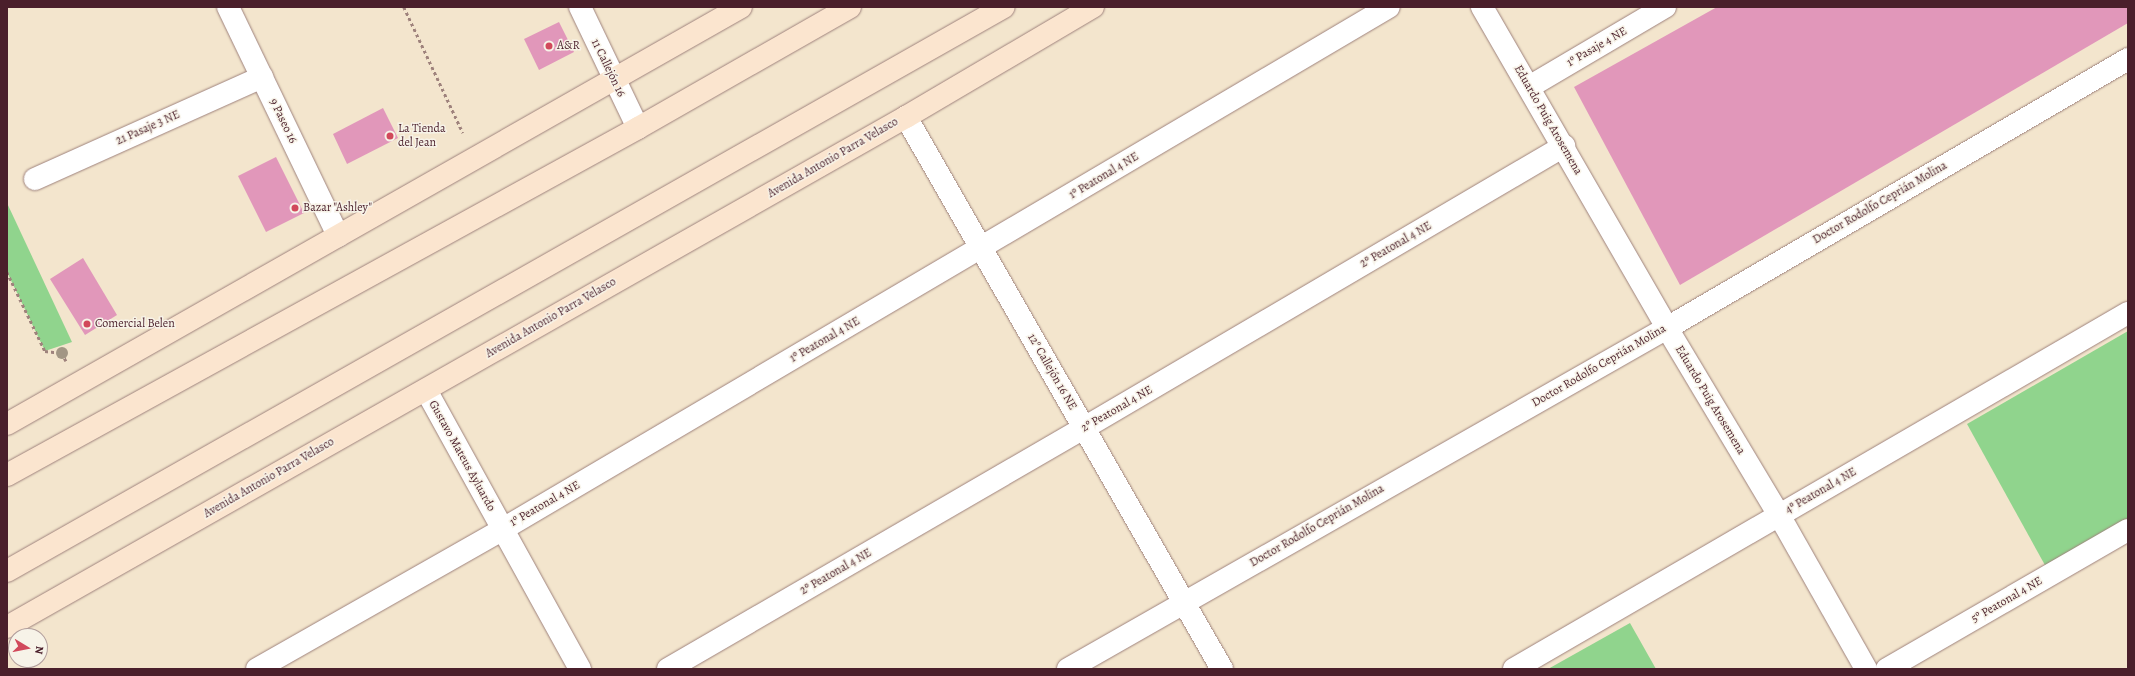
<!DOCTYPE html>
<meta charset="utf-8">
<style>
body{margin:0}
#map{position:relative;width:2135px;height:676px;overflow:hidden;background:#f3e5cd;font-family:Alegreya,serif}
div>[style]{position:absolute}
.green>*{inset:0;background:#90d48d}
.building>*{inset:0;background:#e197ba}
.path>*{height:2.5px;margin-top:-1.25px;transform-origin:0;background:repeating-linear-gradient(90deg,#9e827c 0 3px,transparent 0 6px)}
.roads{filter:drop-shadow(0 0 1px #9e827c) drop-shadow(0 0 1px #9e827c)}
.street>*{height:22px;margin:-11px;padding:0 11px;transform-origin:11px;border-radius:11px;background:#fff}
.secondary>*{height:22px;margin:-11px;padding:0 11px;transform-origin:11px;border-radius:11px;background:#fbe5cf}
.trees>*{width:12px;height:12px;margin:-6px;border-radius:50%;background:#a29684}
.dots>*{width:11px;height:11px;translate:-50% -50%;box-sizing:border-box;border:2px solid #f7f3e8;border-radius:50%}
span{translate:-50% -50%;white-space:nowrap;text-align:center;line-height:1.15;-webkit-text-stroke:3px #f7f3e8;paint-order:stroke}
.poi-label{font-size:12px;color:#4a1f2b}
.left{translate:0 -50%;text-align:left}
.street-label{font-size:12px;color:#4a1f2b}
.frame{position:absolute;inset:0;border:8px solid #4a1f2b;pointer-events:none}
.north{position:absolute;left:8px;top:628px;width:40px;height:40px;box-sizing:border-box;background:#f7f3e8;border:1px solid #b29e9c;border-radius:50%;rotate:100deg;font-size:11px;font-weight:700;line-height:16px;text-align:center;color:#4a1f2b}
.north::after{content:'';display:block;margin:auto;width:14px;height:18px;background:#d1495b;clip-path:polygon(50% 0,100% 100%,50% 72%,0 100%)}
</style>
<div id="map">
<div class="green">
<div style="clip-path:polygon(7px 203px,72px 342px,45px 351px,7px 272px)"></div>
<div style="clip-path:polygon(2128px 331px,2128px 521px,2046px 567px,1967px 424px)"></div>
<div style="clip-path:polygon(1630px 623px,1656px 669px,1548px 669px)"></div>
</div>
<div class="building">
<div style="clip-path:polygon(1717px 7px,2128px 7px,2128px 23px,1680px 285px,1574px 87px)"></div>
<div style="clip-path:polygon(559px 22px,574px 52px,539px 70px,524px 39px)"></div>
<div style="clip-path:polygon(383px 108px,398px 138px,347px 164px,333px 134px)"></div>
<div style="clip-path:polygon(276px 157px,304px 213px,266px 232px,238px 176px)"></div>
<div style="clip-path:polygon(83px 258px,117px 315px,85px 335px,50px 279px)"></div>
</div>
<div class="path">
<div style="left:404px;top:7px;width:139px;rotate:64.9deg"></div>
<div style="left:7px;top:272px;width:88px;rotate:64.3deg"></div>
<div style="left:45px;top:351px;width:17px;rotate:7deg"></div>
<div style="left:62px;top:353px;width:9px;rotate:63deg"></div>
</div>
<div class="roads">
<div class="street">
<div style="left:228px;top:7px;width:254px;rotate:64.3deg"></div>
<div style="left:580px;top:7px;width:134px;rotate:64.4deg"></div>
<div style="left:1482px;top:7px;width:370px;rotate:60deg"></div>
<div style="left:1667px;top:328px;width:218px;rotate:59.1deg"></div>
<div style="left:1779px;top:515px;width:177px;rotate:60.5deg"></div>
<div style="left:1529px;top:87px;width:158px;rotate:-30.5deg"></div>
<div style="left:906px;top:117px;width:636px;rotate:60.21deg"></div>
<div style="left:35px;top:179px;width:249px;rotate:-24.2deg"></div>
<div style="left:426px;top:390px;width:319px;rotate:61.1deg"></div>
<div style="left:257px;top:669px;width:283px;rotate:-29.6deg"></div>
<div style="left:503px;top:529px;width:1028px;rotate:-30.51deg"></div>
<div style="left:668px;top:669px;width:481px;rotate:-30.1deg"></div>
<div style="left:1084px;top:428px;width:557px;rotate:-30.43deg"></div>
<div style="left:1068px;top:669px;width:689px;rotate:-29.65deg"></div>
<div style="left:1667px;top:328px;width:534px;rotate:-30.26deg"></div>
<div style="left:1514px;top:669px;width:710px;rotate:-30.11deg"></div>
<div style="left:1887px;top:669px;width:278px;rotate:-30deg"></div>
</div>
<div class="secondary">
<div style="left:7px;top:424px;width:844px;rotate:-29.6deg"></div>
<div style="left:7px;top:475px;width:720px;rotate:-28.81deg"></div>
<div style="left:638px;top:128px;width:244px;rotate:-29.7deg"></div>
<div style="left:7px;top:571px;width:1145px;rotate:-29.5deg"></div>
<div style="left:7px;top:627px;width:1034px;rotate:-29.57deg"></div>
<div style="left:906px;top:117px;width:217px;rotate:-30.5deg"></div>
</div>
</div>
<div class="trees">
<div style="left:62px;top:353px"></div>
</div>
<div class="dots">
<div style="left:549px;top:46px;background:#d1495b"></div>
<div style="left:390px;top:136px;background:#d1495b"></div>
<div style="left:295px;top:208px;background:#d1495b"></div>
<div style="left:87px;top:324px;background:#d1495b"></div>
</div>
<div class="poi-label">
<span class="left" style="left:557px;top:46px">A&amp;R</span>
<span class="left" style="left:398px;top:136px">La Tienda<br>del Jean</span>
<span class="left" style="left:303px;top:208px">Bazar "Ashley"</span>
<span class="left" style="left:95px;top:324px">Comercial Belen</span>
</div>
<div class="street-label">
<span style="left:1597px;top:47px;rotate:-30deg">1º Pasaje 4 NE</span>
<span style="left:608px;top:68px;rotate:64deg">11 Callejón 16</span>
<span style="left:1548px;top:120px;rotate:60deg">Eduardo Puig Arosemena</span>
<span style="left:283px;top:121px;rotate:64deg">9 Paseo 16</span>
<span style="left:148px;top:128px;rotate:-24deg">21 Pasaje 3 NE</span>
<span style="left:833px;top:158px;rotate:-30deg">Avenida Antonio Parra Velasco</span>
<span style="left:1104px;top:176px;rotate:-31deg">1º Peatonal 4 NE</span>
<span style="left:1880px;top:203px;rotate:-30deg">Doctor Rodolfo Ceprián Molina</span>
<span style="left:1396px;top:245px;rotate:-30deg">2º Peatonal 4 NE</span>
<span style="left:551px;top:318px;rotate:-30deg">Avenida Antonio Parra Velasco</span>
<span style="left:825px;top:340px;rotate:-30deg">1º Peatonal 4 NE</span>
<span style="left:1599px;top:366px;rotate:-30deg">Doctor Rodolfo Ceprián Molina</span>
<span style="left:1052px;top:372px;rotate:60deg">12° Callejón 16 NE</span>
<span style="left:1710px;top:400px;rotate:59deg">Eduardo Puig Arosemena</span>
<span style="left:1117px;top:409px;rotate:-30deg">2º Peatonal 4 NE</span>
<span style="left:462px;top:456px;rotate:61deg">Gustavo Mateus Ayluardo</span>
<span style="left:269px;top:478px;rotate:-30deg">Avenida Antonio Parra Velasco</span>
<span style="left:1821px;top:491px;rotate:-30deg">4º Peatonal 4 NE</span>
<span style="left:545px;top:504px;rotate:-30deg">1º Peatonal 4 NE</span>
<span style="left:1317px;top:526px;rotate:-30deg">Doctor Rodolfo Ceprián Molina</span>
<span style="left:836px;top:572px;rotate:-30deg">2º Peatonal 4 NE</span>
<span style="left:2007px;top:600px;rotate:-30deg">5º Peatonal 4 NE</span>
</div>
<div class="frame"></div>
<div class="north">N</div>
</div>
